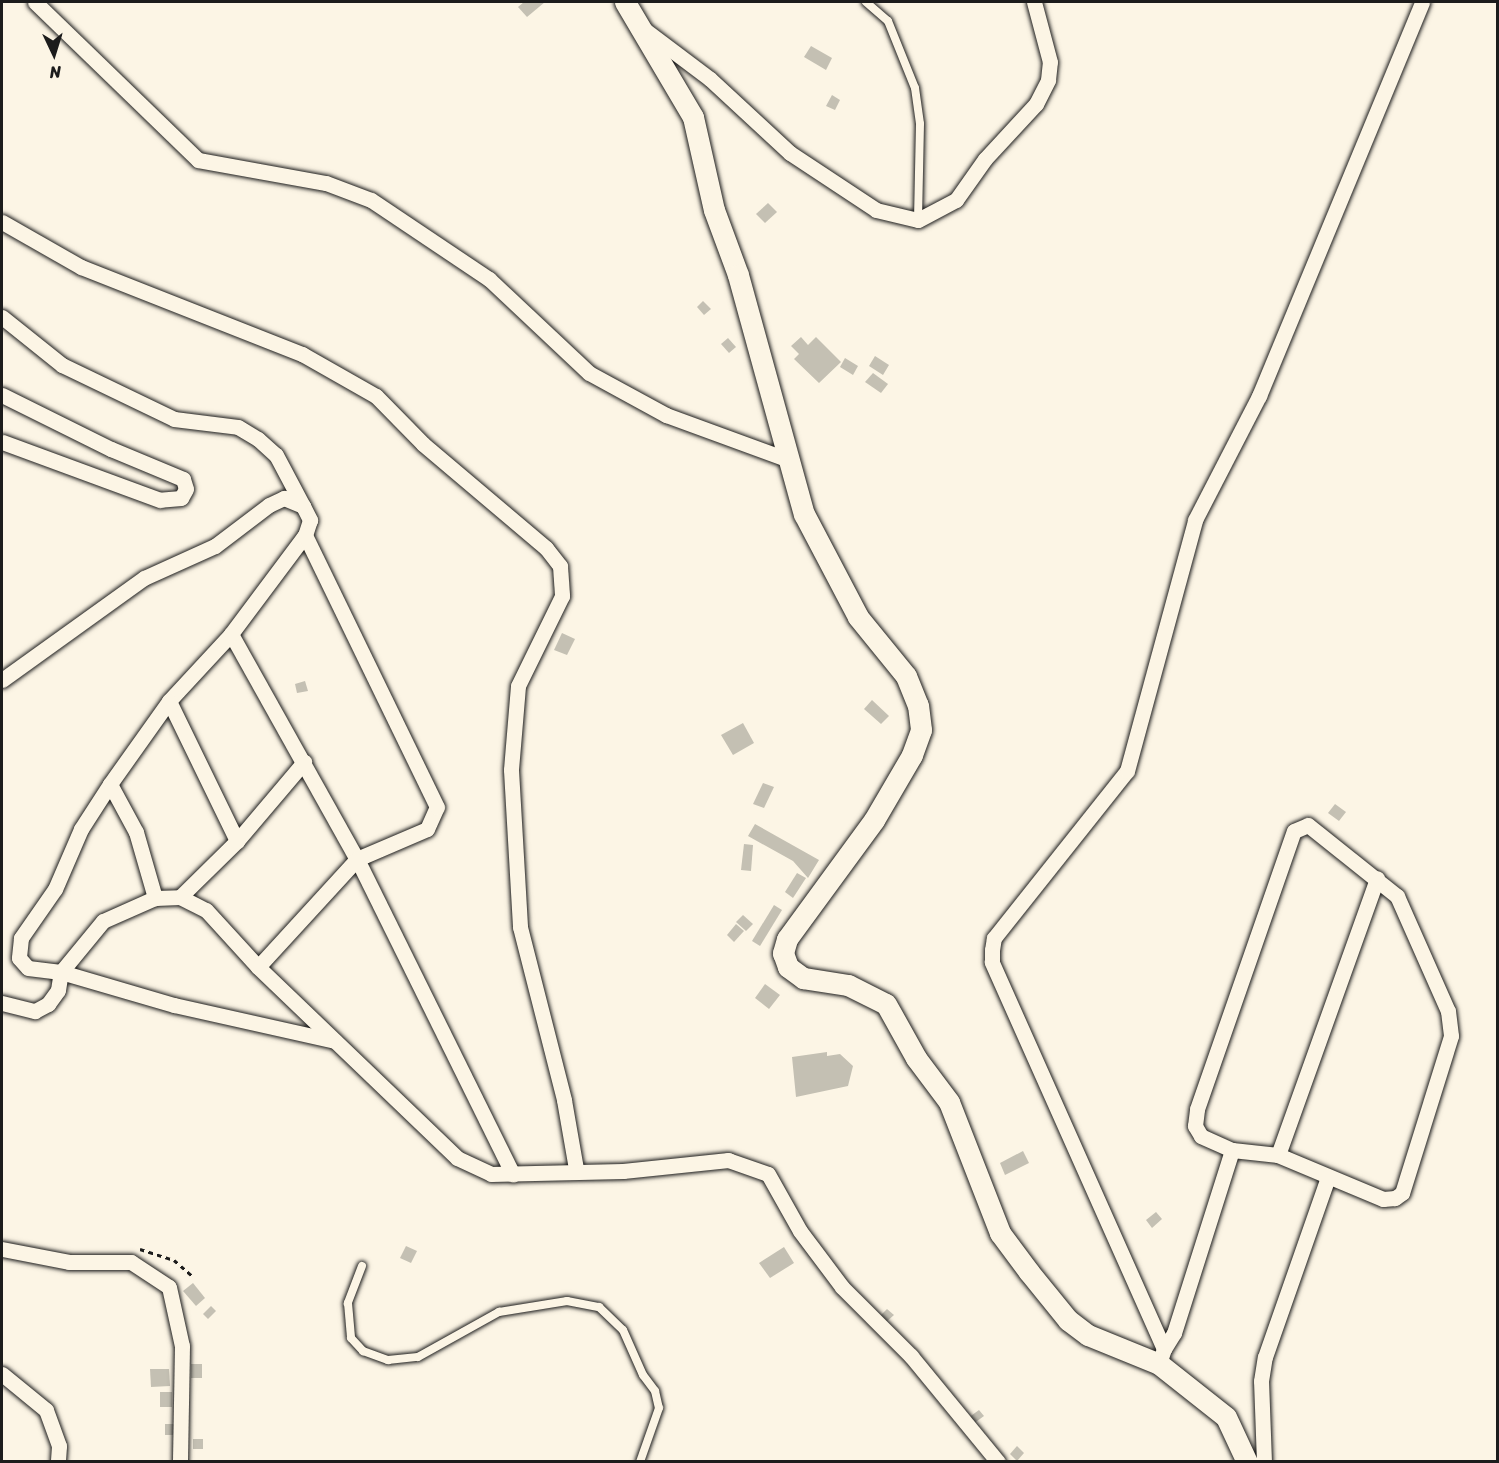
<!DOCTYPE html>
<style>
body{margin:0}
#map{position:relative;width:1499px;height:1463px;overflow:hidden;background:#fcf5e5;font-family:Sriracha,sans-serif}
div>[style]{position:absolute}
.building>*{inset:0;background:#c4c0b3}
.path>*{height:3px;margin-top:-1.5px;transform-origin:0;background:repeating-linear-gradient(90deg,#1c1c1c 0 4.5px,transparent 0 9px)}
.roads{filter:drop-shadow(0 0 2px #1c1c1c) drop-shadow(0 0 2px #1c1c1c)}
.service>*{height:8px;margin:-4px;padding:0 4px;transform-origin:4px;border-radius:4px;background:#fcf5e5}
.minor>*{height:15px;margin:-7.5px;padding:0 7.5px;transform-origin:7.5px;border-radius:7.5px;background:#fcf5e5}
.secondary>*{height:21px;margin:-10.5px;padding:0 10.5px;transform-origin:10.5px;border-radius:10.5px;background:#fcf5e5}
span{translate:-50% -50%;white-space:nowrap;text-align:center;line-height:1.15;-webkit-text-stroke:4.5px #fcf5e5;paint-order:stroke}
.frame{position:absolute;inset:0;border:3px solid #1c1c1c;pointer-events:none}
.north{position:absolute;left:24px;top:24px;width:60px;height:60px;-webkit-text-stroke:4px #fcf5e5;paint-order:stroke;rotate:176deg;font-size:16px;font-weight:700;line-height:24px;text-align:center;color:#1c1c1c}
.north::after{content:'';display:block;margin:auto;width:21px;height:27px;background:#1c1c1c;clip-path:polygon(50% 0,100% 100%,50% 72%,0 100%)}
</style>
<div id="map">
<div class="building">
<div style="clip-path:polygon(524px 2px,545px 2px,527px 17px,518px 7px)"></div>
<div style="clip-path:polygon(811px 46px,832px 58px,826px 70px,804px 57px)"></div>
<div style="clip-path:polygon(832px 95px,840px 100px,835px 110px,826px 106px)"></div>
<div style="clip-path:polygon(768px 203px,777px 212px,765px 223px,756px 214px)"></div>
<div style="clip-path:polygon(703px 301px,711px 309px,704px 315px,697px 307px)"></div>
<div style="clip-path:polygon(801px 337px,808px 345px,816px 337px,841px 362px,819px 383px,794px 359px,799px 354px,791px 346px)"></div>
<div style="clip-path:polygon(728px 338px,736px 347px,729px 353px,721px 344px)"></div>
<div style="clip-path:polygon(875px 356px,889px 365px,883px 375px,869px 366px)"></div>
<div style="clip-path:polygon(845px 358px,858px 366px,853px 375px,840px 367px)"></div>
<div style="clip-path:polygon(873px 373px,888px 384px,881px 393px,865px 382px)"></div>
<div style="clip-path:polygon(562px 633px,575px 639px,567px 655px,554px 650px)"></div>
<div style="clip-path:polygon(305px 681px,308px 691px,297px 693px,295px 684px)"></div>
<div style="clip-path:polygon(872px 700px,889px 716px,881px 724px,864px 709px)"></div>
<div style="clip-path:polygon(743px 723px,754px 743px,733px 755px,721px 735px)"></div>
<div style="clip-path:polygon(763px 783px,774px 787px,764px 808px,753px 804px)"></div>
<div style="clip-path:polygon(1335px 804px,1346px 812px,1339px 821px,1328px 813px)"></div>
<div style="clip-path:polygon(755px 824px,819px 860px,808px 878px,793px 861px,748px 836px)"></div>
<div style="clip-path:polygon(744px 844px,753px 845px,751px 871px,741px 870px)"></div>
<div style="clip-path:polygon(797px 873px,806px 878px,793px 898px,785px 892px)"></div>
<div style="clip-path:polygon(774px 905px,782px 910px,760px 946px,752px 941px)"></div>
<div style="clip-path:polygon(743px 915px,753px 924px,746px 931px,736px 922px)"></div>
<div style="clip-path:polygon(736px 924px,744px 931px,734px 942px,727px 935px)"></div>
<div style="clip-path:polygon(765px 984px,780px 995px,769px 1009px,755px 998px)"></div>
<div style="clip-path:polygon(827px 1052px,827px 1056px,840px 1054px,853px 1066px,848px 1086px,796px 1097px,792px 1057px)"></div>
<div style="clip-path:polygon(1023px 1151px,1029px 1163px,1005px 1175px,1000px 1163px)"></div>
<div style="clip-path:polygon(1156px 1212px,1162px 1219px,1152px 1228px,1146px 1220px)"></div>
<div style="clip-path:polygon(406px 1246px,417px 1251px,411px 1263px,400px 1258px)"></div>
<div style="clip-path:polygon(784px 1247px,794px 1263px,770px 1278px,759px 1263px)"></div>
<div style="clip-path:polygon(193px 1283px,205px 1298px,196px 1306px,183px 1291px)"></div>
<div style="clip-path:polygon(211px 1306px,216px 1311px,208px 1319px,203px 1314px)"></div>
<div style="clip-path:polygon(887px 1309px,894px 1315px,885px 1323px,879px 1317px)"></div>
<div style="clip-path:polygon(191px 1364px,202px 1364px,202px 1378px,191px 1378px)"></div>
<div style="clip-path:polygon(150px 1369px,169px 1369px,170px 1386px,151px 1387px)"></div>
<div style="clip-path:polygon(160px 1392px,172px 1392px,172px 1407px,160px 1407px)"></div>
<div style="clip-path:polygon(979px 1410px,984px 1416px,973px 1424px,968px 1418px)"></div>
<div style="clip-path:polygon(165px 1424px,174px 1424px,175px 1435px,165px 1435px)"></div>
<div style="clip-path:polygon(193px 1439px,203px 1439px,203px 1449px,193px 1449px)"></div>
<div style="clip-path:polygon(1017px 1446px,1024px 1453px,1017px 1461px,1010px 1454px)"></div>
</div>
<div class="path">
<div style="left:140px;top:1249px;width:36px;rotate:18deg"></div>
<div style="left:174px;top:1260px;width:23px;rotate:41deg"></div>
</div>
<div class="roads">
<div class="service">
<div style="left:866px;top:2px;width:29px;rotate:41deg"></div>
<div style="left:888px;top:21px;width:72px;rotate:68.1deg"></div>
<div style="left:915px;top:88px;width:36px;rotate:82deg"></div>
<div style="left:920px;top:124px;width:96px;rotate:91.2deg"></div>
<div style="left:362px;top:1266px;width:40px;rotate:111deg"></div>
<div style="left:348px;top:1303px;width:35px;rotate:85deg"></div>
<div style="left:351px;top:1338px;width:18px;rotate:47deg"></div>
<div style="left:363px;top:1351px;width:27px;rotate:20deg"></div>
<div style="left:388px;top:1360px;width:30px;rotate:-6deg"></div>
<div style="left:418px;top:1357px;width:93px;rotate:-29.1deg"></div>
<div style="left:499px;top:1312px;width:69px;rotate:-9.2deg"></div>
<div style="left:567px;top:1301px;width:33px;rotate:11deg"></div>
<div style="left:599px;top:1307px;width:33px;rotate:44deg"></div>
<div style="left:623px;top:1330px;width:49px;rotate:66deg"></div>
<div style="left:643px;top:1375px;width:20px;rotate:53deg"></div>
<div style="left:655px;top:1391px;width:17px;rotate:77deg"></div>
<div style="left:659px;top:1408px;width:57px;rotate:109.4deg"></div>
</div>
<div class="minor">
<div style="left:35px;top:2px;width:227px;rotate:44.1deg"></div>
<div style="left:198px;top:160px;width:130px;rotate:10.2deg"></div>
<div style="left:326px;top:183px;width:48px;rotate:20.7deg"></div>
<div style="left:371px;top:200px;width:142px;rotate:33.8deg"></div>
<div style="left:489px;top:279px;width:137px;rotate:43.2deg"></div>
<div style="left:589px;top:373px;width:88px;rotate:28.6deg"></div>
<div style="left:666px;top:415px;width:128px;rotate:20.1deg"></div>
<div style="left:645px;top:30px;width:81px;rotate:37deg"></div>
<div style="left:710px;top:79px;width:109px;rotate:42.8deg"></div>
<div style="left:790px;top:153px;width:103px;rotate:33.5deg"></div>
<div style="left:876px;top:210px;width:43px;rotate:13.4deg"></div>
<div style="left:918px;top:220px;width:43px;rotate:-27.8deg"></div>
<div style="left:956px;top:200px;width:50px;rotate:-54.7deg"></div>
<div style="left:985px;top:159px;width:75px;rotate:-47.2deg"></div>
<div style="left:1036px;top:104px;width:27px;rotate:-63deg"></div>
<div style="left:1048px;top:80px;width:18px;rotate:-84deg"></div>
<div style="left:1050px;top:62px;width:62px;rotate:-104.9deg"></div>
<div style="left:2px;top:222px;width:91px;rotate:29.7deg"></div>
<div style="left:81px;top:267px;width:238px;rotate:21.5deg"></div>
<div style="left:302px;top:354px;width:85px;rotate:29.6deg"></div>
<div style="left:376px;top:396px;width:67px;rotate:45.6deg"></div>
<div style="left:423px;top:444px;width:161px;rotate:40.2deg"></div>
<div style="left:546px;top:548px;width:23px;rotate:52deg"></div>
<div style="left:560px;top:566px;width:30px;rotate:86deg"></div>
<div style="left:562px;top:596px;width:100px;rotate:116.1deg"></div>
<div style="left:518px;top:686px;width:84px;rotate:94.8deg"></div>
<div style="left:511px;top:770px;width:157px;rotate:86.7deg"></div>
<div style="left:520px;top:927px;width:179px;rotate:75.7deg"></div>
<div style="left:564px;top:1100px;width:70px;rotate:80.1deg"></div>
<div style="left:2px;top:317px;width:77px;rotate:38.7deg"></div>
<div style="left:62px;top:365px;width:124px;rotate:25.7deg"></div>
<div style="left:174px;top:419px;width:64px;rotate:7.1deg"></div>
<div style="left:238px;top:427px;width:23px;rotate:31deg"></div>
<div style="left:258px;top:439px;width:24px;rotate:42deg"></div>
<div style="left:276px;top:455px;width:58px;rotate:62.1deg"></div>
<div style="left:2px;top:395px;width:122px;rotate:26.4deg"></div>
<div style="left:111px;top:449px;width:78px;rotate:22.6deg"></div>
<div style="left:183px;top:479px;width:10px;rotate:73deg"></div>
<div style="left:186px;top:489px;width:10px;rotate:119deg"></div>
<div style="left:181px;top:498px;width:21px;rotate:175deg"></div>
<div style="left:160px;top:500px;width:168px;rotate:-159.8deg"></div>
<div style="left:231px;top:634px;width:258px;rotate:60.8deg"></div>
<div style="left:357px;top:859px;width:352px;rotate:63.7deg"></div>
<div style="left:2px;top:680px;width:175px;rotate:-35.7deg"></div>
<div style="left:144px;top:578px;width:78px;rotate:-24.3deg"></div>
<div style="left:215px;top:546px;width:68px;rotate:-37.2deg"></div>
<div style="left:269px;top:505px;width:17px;rotate:-25deg"></div>
<div style="left:284px;top:498px;width:21px;rotate:23deg"></div>
<div style="left:303px;top:506px;width:16px;rotate:63deg"></div>
<div style="left:310px;top:520px;width:16px;rotate:108deg"></div>
<div style="left:305px;top:535px;width:124px;rotate:126.8deg"></div>
<div style="left:231px;top:634px;width:91px;rotate:132.8deg"></div>
<div style="left:169px;top:701px;width:102px;rotate:125.4deg"></div>
<div style="left:110px;top:784px;width:54px;rotate:122.8deg"></div>
<div style="left:81px;top:829px;width:65px;rotate:113.4deg"></div>
<div style="left:55px;top:889px;width:60px;rotate:124.8deg"></div>
<div style="left:21px;top:938px;width:20px;rotate:96deg"></div>
<div style="left:19px;top:958px;width:13px;rotate:48deg"></div>
<div style="left:28px;top:968px;width:33px;rotate:7deg"></div>
<div style="left:61px;top:972px;width:118px;rotate:16.3deg"></div>
<div style="left:174px;top:1005px;width:165px;rotate:12.6deg"></div>
<div style="left:169px;top:701px;width:156px;rotate:64.1deg"></div>
<div style="left:110px;top:784px;width:55px;rotate:61.6deg"></div>
<div style="left:136px;top:832px;width:69px;rotate:73.9deg"></div>
<div style="left:1308px;top:825px;width:114px;rotate:38.6deg"></div>
<div style="left:1397px;top:896px;width:126px;rotate:66.1deg"></div>
<div style="left:1448px;top:1011px;width:25px;rotate:83deg"></div>
<div style="left:1451px;top:1036px;width:164px;rotate:107.3deg"></div>
<div style="left:1402px;top:1193px;width:9px;rotate:144deg"></div>
<div style="left:1395px;top:1198px;width:12px;rotate:175deg"></div>
<div style="left:1383px;top:1199px;width:114px;rotate:-157.3deg"></div>
<div style="left:1278px;top:1155px;width:46px;rotate:-173.8deg"></div>
<div style="left:1232px;top:1150px;width:34px;rotate:-156deg"></div>
<div style="left:1201px;top:1136px;width:12px;rotate:-121deg"></div>
<div style="left:1195px;top:1126px;width:17px;rotate:-83deg"></div>
<div style="left:1197px;top:1109px;width:294px;rotate:-70.8deg"></div>
<div style="left:1294px;top:831px;width:15px;rotate:-23deg"></div>
<div style="left:180px;top:897px;width:80px;rotate:-44.5deg"></div>
<div style="left:237px;top:841px;width:104px;rotate:-49.7deg"></div>
<div style="left:258px;top:967px;width:147px;rotate:-47.5deg"></div>
<div style="left:357px;top:859px;width:76px;rotate:-23.2deg"></div>
<div style="left:427px;top:829px;width:24px;rotate:-66deg"></div>
<div style="left:437px;top:807px;width:302px;rotate:-115.9deg"></div>
<div style="left:2px;top:1003px;width:34px;rotate:14deg"></div>
<div style="left:35px;top:1011px;width:15px;rotate:-28deg"></div>
<div style="left:48px;top:1004px;width:17px;rotate:-54deg"></div>
<div style="left:58px;top:990px;width:18px;rotate:-81deg"></div>
<div style="left:61px;top:972px;width:66px;rotate:-50.5deg"></div>
<div style="left:103px;top:921px;width:57px;rotate:-23.9deg"></div>
<div style="left:155px;top:898px;width:25px;rotate:-2deg"></div>
<div style="left:180px;top:897px;width:29px;rotate:27deg"></div>
<div style="left:206px;top:910px;width:77px;rotate:47.6deg"></div>
<div style="left:258px;top:967px;width:276px;rotate:43.8deg"></div>
<div style="left:457px;top:1158px;width:38px;rotate:25deg"></div>
<div style="left:491px;top:1174px;width:132px;rotate:-1.3deg"></div>
<div style="left:623px;top:1171px;width:106px;rotate:-6deg"></div>
<div style="left:728px;top:1160px;width:42px;rotate:19.3deg"></div>
<div style="left:768px;top:1174px;width:65px;rotate:60.7deg"></div>
<div style="left:800px;top:1231px;width:70px;rotate:53.1deg"></div>
<div style="left:842px;top:1287px;width:98px;rotate:45deg"></div>
<div style="left:911px;top:1356px;width:137px;rotate:50.6deg"></div>
<div style="left:1278px;top:1155px;width:294px;rotate:-70.3deg"></div>
<div style="left:2px;top:1249px;width:68px;rotate:11deg"></div>
<div style="left:69px;top:1262px;width:62px"></div>
<div style="left:131px;top:1262px;width:45px;rotate:33.3deg"></div>
<div style="left:169px;top:1287px;width:60px;rotate:77.6deg"></div>
<div style="left:182px;top:1346px;width:116px;rotate:91deg"></div>
<div style="left:1164px;top:1349px;width:19px;rotate:-58deg"></div>
<div style="left:1174px;top:1333px;width:192px;rotate:-72.4deg"></div>
<div style="left:1159px;top:1364px;width:16px;rotate:-72deg"></div>
<div style="left:1164px;top:1349px;width:424px;rotate:-114deg"></div>
<div style="left:992px;top:962px;width:12px;rotate:-90deg"></div>
<div style="left:992px;top:950px;width:12px;rotate:-81deg"></div>
<div style="left:994px;top:938px;width:213px;rotate:-51.5deg"></div>
<div style="left:1127px;top:771px;width:260px;rotate:-74.8deg"></div>
<div style="left:1195px;top:520px;width:140px;rotate:-62.7deg"></div>
<div style="left:1259px;top:396px;width:426px;rotate:-67.5deg"></div>
<div style="left:2px;top:1374px;width:57px;rotate:39.3deg"></div>
<div style="left:46px;top:1410px;width:38px;rotate:70deg"></div>
<div style="left:59px;top:1446px;width:16px;rotate:94deg"></div>
<div style="left:1264px;top:1462px;width:81px;rotate:-92.1deg"></div>
<div style="left:1261px;top:1381px;width:24px;rotate:-81deg"></div>
<div style="left:1265px;top:1357px;width:191px;rotate:-70.7deg"></div>
</div>
<div class="secondary">
<div style="left:625px;top:2px;width:134px;rotate:59.4deg"></div>
<div style="left:693px;top:117px;width:95px;rotate:77.3deg"></div>
<div style="left:714px;top:210px;width:69px;rotate:69.7deg"></div>
<div style="left:738px;top:275px;width:248px;rotate:74.6deg"></div>
<div style="left:804px;top:514px;width:116px;rotate:62.3deg"></div>
<div style="left:858px;top:617px;width:76px;rotate:50.9deg"></div>
<div style="left:906px;top:676px;width:31px;rotate:68deg"></div>
<div style="left:918px;top:705px;width:25px;rotate:83deg"></div>
<div style="left:921px;top:730px;width:27px;rotate:110deg"></div>
<div style="left:912px;top:755px;width:75px;rotate:120.3deg"></div>
<div style="left:874px;top:820px;width:147px;rotate:126.2deg"></div>
<div style="left:787px;top:939px;width:15px;rotate:106deg"></div>
<div style="left:783px;top:953px;width:15px;rotate:70deg"></div>
<div style="left:788px;top:967px;width:19px;rotate:36deg"></div>
<div style="left:803px;top:978px;width:46px;rotate:8.8deg"></div>
<div style="left:848px;top:985px;width:42px;rotate:26.6deg"></div>
<div style="left:886px;top:1004px;width:62px;rotate:60.9deg"></div>
<div style="left:916px;top:1058px;width:55px;rotate:53.1deg"></div>
<div style="left:949px;top:1102px;width:141px;rotate:68.7deg"></div>
<div style="left:1000px;top:1233px;width:49px;rotate:53.4deg"></div>
<div style="left:1029px;top:1272px;width:62px;rotate:50.9deg"></div>
<div style="left:1068px;top:1320px;width:25px;rotate:37deg"></div>
<div style="left:1088px;top:1335px;width:77px;rotate:22.2deg"></div>
<div style="left:1159px;top:1364px;width:85px;rotate:38.3deg"></div>
<div style="left:1226px;top:1417px;width:50px;rotate:65deg"></div>
</div>
</div>
<div class="frame"></div>
<div class="north">N</div>
</div>
